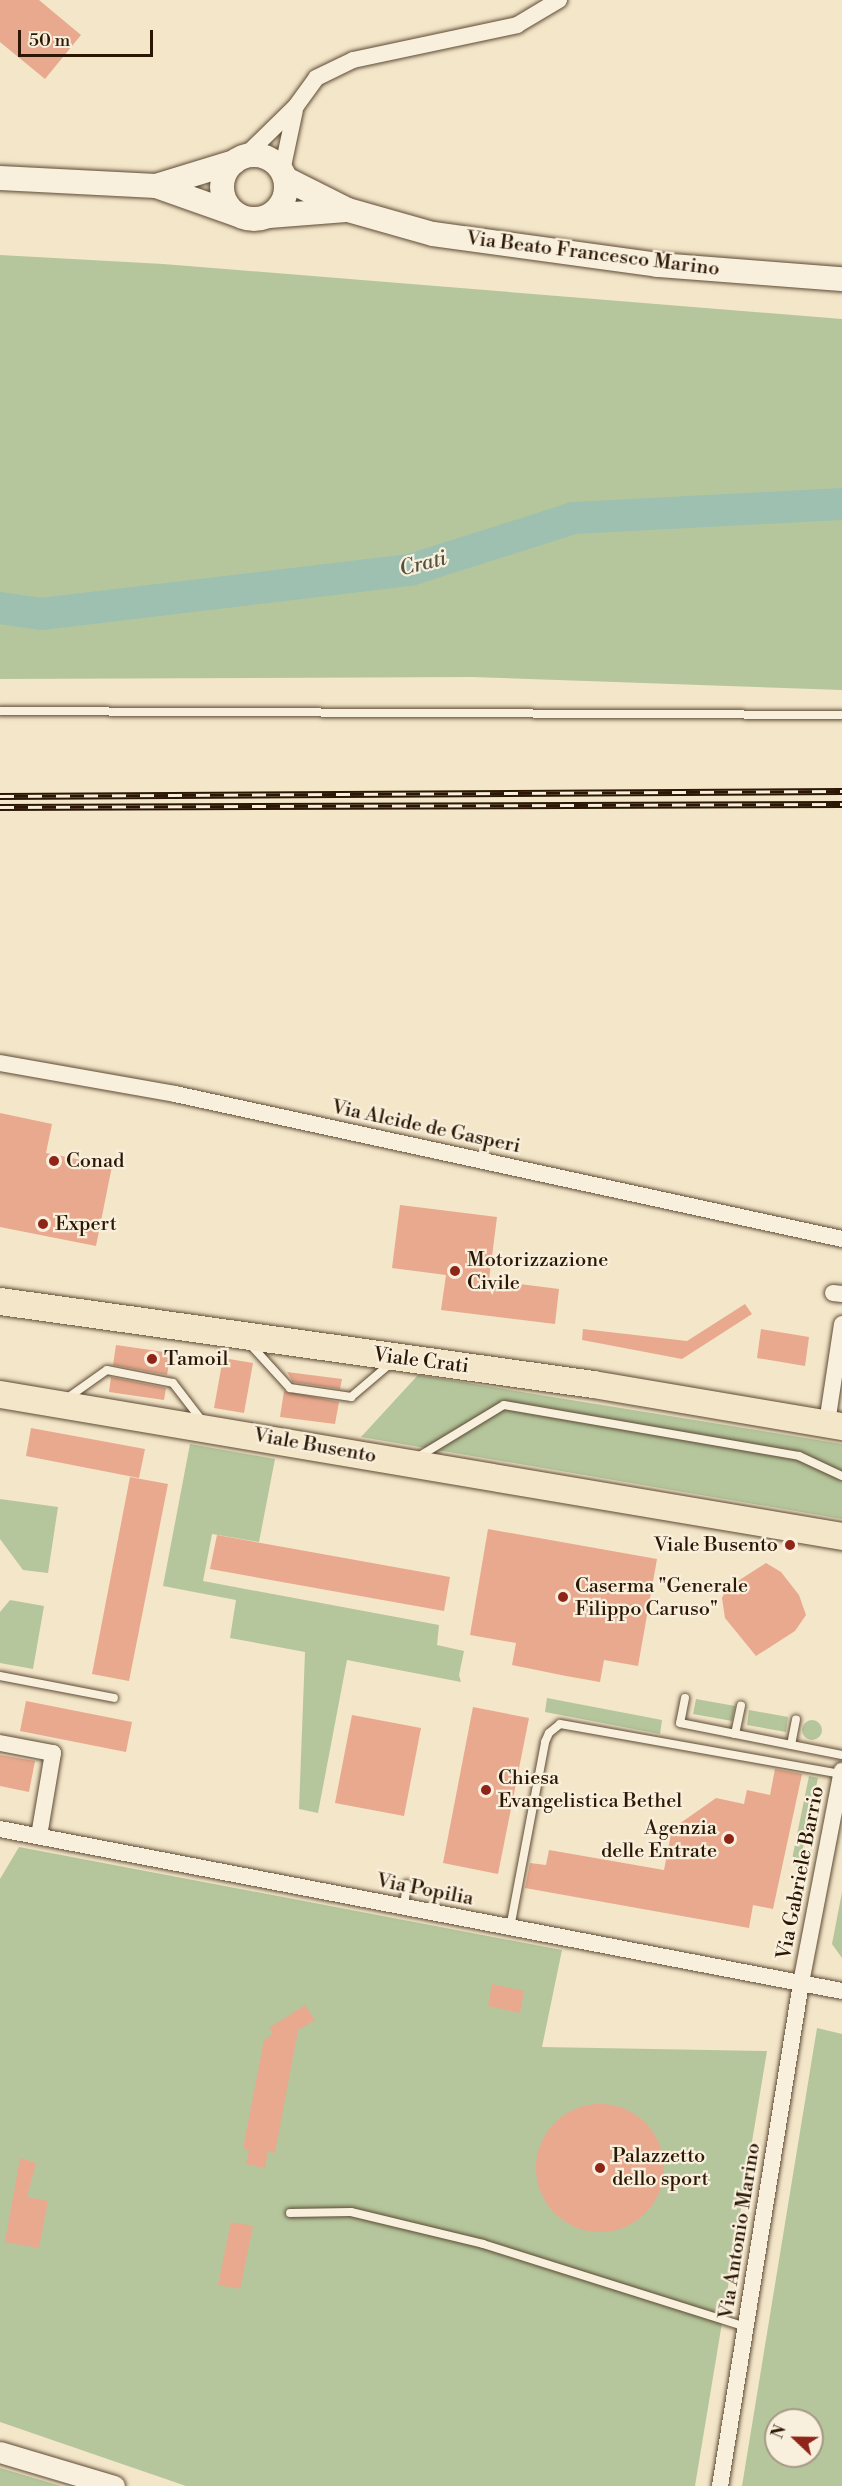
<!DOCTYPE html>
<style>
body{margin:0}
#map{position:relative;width:842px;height:2486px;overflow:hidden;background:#f4e6c9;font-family:"Libre Bodoni",serif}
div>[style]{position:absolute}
.green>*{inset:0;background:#b5c69c}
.round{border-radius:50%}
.river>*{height:32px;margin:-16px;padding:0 16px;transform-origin:16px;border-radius:16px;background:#9dc0b0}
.building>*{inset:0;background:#e9a98e}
.roads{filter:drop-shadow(0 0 2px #5d4b35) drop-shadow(0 0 2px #5d4b35)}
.service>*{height:8px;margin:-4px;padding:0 4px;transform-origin:4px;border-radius:4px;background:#f8efdc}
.minor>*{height:16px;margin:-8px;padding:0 8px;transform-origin:8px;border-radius:8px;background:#f8efdc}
.tertiary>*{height:21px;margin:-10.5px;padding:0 10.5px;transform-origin:10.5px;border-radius:10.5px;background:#f8efdc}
.secondary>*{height:24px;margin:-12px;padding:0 12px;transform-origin:12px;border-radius:12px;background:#f8efdc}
.secondary>.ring{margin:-12px;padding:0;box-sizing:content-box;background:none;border:24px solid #f8efdc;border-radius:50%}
.primary>*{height:27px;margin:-13.5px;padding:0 13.5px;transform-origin:13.5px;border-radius:13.5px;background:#f4e6c9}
.rail>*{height:7px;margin-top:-3.5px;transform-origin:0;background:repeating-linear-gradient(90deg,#f8efdc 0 14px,#2b1704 0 28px);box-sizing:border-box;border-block:2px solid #2b1704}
.dots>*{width:16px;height:16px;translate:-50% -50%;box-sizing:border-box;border:3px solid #f8efdc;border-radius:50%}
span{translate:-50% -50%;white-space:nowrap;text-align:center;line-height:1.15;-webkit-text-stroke:4.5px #f8efdc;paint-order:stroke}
.street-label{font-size:20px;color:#2b1704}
.poi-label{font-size:20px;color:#2b1704}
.left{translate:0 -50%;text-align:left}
.right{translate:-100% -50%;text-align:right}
.water-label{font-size:21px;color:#535240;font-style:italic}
.north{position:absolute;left:764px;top:2408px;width:60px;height:60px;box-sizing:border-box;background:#f8efdc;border:2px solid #a69986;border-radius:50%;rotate:292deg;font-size:16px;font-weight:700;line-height:24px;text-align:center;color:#2b1704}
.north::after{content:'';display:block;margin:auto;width:21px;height:27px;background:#8f2418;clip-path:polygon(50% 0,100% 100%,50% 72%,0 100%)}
.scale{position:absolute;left:18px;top:30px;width:135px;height:27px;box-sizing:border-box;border:3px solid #2b1704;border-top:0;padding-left:8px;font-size:18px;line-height:21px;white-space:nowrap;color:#2b1704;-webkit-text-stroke:4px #f8efdc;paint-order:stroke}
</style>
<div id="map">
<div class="green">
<div style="clip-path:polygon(0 255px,163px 264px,842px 319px,842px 690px,472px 677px,0 679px)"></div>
<div style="clip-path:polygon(418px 1375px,842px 1444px,842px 1519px,361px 1437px)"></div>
<div style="clip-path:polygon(190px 1444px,275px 1459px,259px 1542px,212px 1534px,203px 1581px,439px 1625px,437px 1645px,464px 1651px,459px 1675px,461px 1682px,347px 1660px,318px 1813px,299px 1809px,305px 1652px,230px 1638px,236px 1600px,163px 1586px)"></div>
<div style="clip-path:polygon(0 1499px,58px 1507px,48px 1573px,23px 1570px,0 1539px)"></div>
<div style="clip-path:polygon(10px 1600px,44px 1606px,33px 1669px,0 1663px,0 1612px)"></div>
<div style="clip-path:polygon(547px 1698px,662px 1720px,660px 1734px,545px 1712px)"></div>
<div style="clip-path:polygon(696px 1699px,735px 1706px,732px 1721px,693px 1714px)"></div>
<div style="clip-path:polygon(749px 1710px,788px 1717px,786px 1732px,747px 1725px)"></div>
<div class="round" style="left:802px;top:1720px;width:20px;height:20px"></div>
<div style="clip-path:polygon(809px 1776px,818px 1778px,799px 1866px,791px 1864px)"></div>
<div style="clip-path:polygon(19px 1847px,562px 1950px,542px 2047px,767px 2051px,695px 2486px,186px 2486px,0 2422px,0 1879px)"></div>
<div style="clip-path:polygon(842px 1892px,842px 1958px,832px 1944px)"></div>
<div style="clip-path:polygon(evenodd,817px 2028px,842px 2034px,842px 2486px,742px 2486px,817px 2028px,776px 2420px,812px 2420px,812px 2456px,776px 2456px,776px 2420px)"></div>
<div style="clip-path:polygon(0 2468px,61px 2486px,0 2486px)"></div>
</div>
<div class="river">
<div style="left:0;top:608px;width:41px;rotate:8.3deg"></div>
<div style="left:41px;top:614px;width:372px;rotate:-6.8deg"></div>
<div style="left:410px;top:570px;width:172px;rotate:-17.6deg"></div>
<div style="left:574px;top:518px;width:268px;rotate:-3deg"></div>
</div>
<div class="building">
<div style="clip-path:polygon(0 0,39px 0,81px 35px,45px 79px,0 42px)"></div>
<div style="clip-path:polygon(0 1113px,52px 1124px,46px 1153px,112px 1166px,96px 1246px,0 1227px)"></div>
<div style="clip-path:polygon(400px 1205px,497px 1217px,489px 1280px,559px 1289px,555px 1324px,441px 1310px,446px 1275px,392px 1268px)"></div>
<div style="clip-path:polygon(745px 1304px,752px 1314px,682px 1359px,582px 1340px,583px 1329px,687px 1341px)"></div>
<div style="clip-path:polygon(761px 1329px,809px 1337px,805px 1366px,757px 1358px)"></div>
<div style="clip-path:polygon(116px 1345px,171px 1353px,167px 1375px,113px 1365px)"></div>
<div style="clip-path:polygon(223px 1358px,253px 1363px,244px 1413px,214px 1408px)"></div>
<div style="clip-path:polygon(287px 1372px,342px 1379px,340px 1389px,293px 1382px)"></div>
<div style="clip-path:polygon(111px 1377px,166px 1388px,164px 1400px,109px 1392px)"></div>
<div style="clip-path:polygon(284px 1391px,339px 1402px,335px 1424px,280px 1417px)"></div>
<div style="clip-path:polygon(31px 1428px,145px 1449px,139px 1478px,26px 1456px)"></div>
<div style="clip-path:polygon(130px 1477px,168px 1484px,129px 1681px,92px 1674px)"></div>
<div style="clip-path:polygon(488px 1529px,657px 1559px,638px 1666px,604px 1660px,600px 1682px,566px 1676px,512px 1665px,516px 1643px,470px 1635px)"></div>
<div style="clip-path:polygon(217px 1535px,450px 1577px,444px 1611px,210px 1569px)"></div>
<div style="clip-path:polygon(766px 1563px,781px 1572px,799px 1595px,806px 1615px,795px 1631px,756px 1656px,725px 1618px,722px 1598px,727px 1588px)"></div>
<div style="clip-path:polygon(26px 1701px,132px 1722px,126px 1752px,20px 1731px)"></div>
<div style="clip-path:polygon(473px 1707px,529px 1718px,498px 1874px,443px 1863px)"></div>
<div style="clip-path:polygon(352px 1715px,421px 1728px,404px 1816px,335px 1803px)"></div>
<div style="clip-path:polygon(0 1755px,35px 1761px,29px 1792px,0 1786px)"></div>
<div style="clip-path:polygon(775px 1769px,802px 1774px,773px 1909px,753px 1905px,749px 1928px,525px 1888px,530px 1863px,546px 1865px,549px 1850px,664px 1870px,672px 1829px,716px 1798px,744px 1804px,747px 1790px,770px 1795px)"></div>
<div style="clip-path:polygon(492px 1984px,524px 1991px,520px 2013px,488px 2006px)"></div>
<div style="clip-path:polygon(305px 2005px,315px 2020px,298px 2030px,275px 2153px,268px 2151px,265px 2168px,246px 2164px,249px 2150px,243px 2148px,264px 2040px,273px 2034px,269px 2028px)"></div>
<div class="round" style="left:536px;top:2104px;width:128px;height:128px"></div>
<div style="clip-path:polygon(20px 2158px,36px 2163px,27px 2197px,48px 2201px,39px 2248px,5px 2242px)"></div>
<div style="clip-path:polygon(231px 2222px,253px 2226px,240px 2289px,218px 2285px)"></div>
</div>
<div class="roads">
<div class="service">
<div style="left:0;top:711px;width:842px;rotate:0.27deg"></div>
<div style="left:249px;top:1343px;width:61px;rotate:47.7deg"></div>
<div style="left:290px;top:1388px;width:62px;rotate:8.4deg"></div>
<div style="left:351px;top:1397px;width:54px;rotate:-40.5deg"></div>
<div style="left:66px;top:1399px;width:50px;rotate:-35.3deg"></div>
<div style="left:107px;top:1370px;width:67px;rotate:11.1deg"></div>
<div style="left:173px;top:1383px;width:49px;rotate:52.4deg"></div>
<div style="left:418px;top:1457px;width:100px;rotate:-31.2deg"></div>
<div style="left:504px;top:1405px;width:299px;rotate:9.8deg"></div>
<div style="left:799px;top:1456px;width:47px;rotate:24.9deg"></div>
<div style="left:0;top:1676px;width:116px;rotate:10.9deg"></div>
<div style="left:685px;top:1698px;width:25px;rotate:101deg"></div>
<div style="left:680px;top:1723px;width:165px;rotate:11.2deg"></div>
<div style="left:735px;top:1734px;width:29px;rotate:-78deg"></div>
<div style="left:791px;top:1745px;width:26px;rotate:-79deg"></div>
<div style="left:404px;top:1907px;width:23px;rotate:-83deg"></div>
<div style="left:510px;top:1928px;width:189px;rotate:-79.3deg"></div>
<div style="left:545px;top:1742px;width:10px;rotate:-66deg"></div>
<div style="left:549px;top:1733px;width:14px;rotate:-39deg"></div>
<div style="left:560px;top:1724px;width:285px;rotate:10.1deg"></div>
<div style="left:290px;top:2213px;width:61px;rotate:-0.9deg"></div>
<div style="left:351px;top:2212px;width:136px;rotate:13.6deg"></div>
<div style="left:483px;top:2244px;width:276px;rotate:17.5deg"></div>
</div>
<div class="minor">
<div style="left:244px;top:157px;width:73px;rotate:-44.4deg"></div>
<div style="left:296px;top:106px;width:34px;rotate:-54deg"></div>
<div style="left:316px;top:78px;width:41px;rotate:-25.9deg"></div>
<div style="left:353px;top:60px;width:168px;rotate:-12deg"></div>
<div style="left:517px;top:25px;width:49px;rotate:-30.8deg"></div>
<div style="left:282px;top:171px;width:62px;rotate:-78deg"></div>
<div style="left:0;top:1063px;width:178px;rotate:10deg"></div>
<div style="left:175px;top:1094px;width:683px;rotate:12.26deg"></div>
<div style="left:833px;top:1293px;width:9px;rotate:6deg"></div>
<div style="left:827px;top:1423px;width:100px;rotate:-81.4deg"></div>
<div style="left:0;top:1743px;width:54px;rotate:10.7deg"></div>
<div style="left:53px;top:1753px;width:84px;rotate:99.6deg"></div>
<div style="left:0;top:1829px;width:857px;rotate:10.89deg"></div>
<div style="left:720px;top:2486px;width:509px;rotate:-80.85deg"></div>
<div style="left:801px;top:1983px;width:216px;rotate:-79.1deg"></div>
</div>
<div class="tertiary">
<div style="left:0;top:2452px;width:119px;rotate:16.6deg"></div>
</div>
<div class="secondary">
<div class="ring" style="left:222px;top:155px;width:40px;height:40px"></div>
<div style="left:0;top:178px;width:156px;rotate:2.9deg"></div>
<div style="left:156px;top:186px;width:82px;rotate:-17.1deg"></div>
<div style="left:286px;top:179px;width:69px;rotate:26.6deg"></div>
<div style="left:348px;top:210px;width:88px;rotate:15.8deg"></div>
<div style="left:433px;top:234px;width:227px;rotate:7.8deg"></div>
<div style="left:658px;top:265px;width:185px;rotate:4.4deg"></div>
<div style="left:156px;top:186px;width:87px;rotate:19.5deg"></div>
<div style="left:269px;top:216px;width:77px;rotate:-4.5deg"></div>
</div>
<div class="primary">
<div style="left:0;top:1301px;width:599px;rotate:7.97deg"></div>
<div style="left:593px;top:1384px;width:253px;rotate:9.6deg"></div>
<div style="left:0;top:1394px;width:854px;rotate:9.57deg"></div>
</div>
</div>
<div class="rail">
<div style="left:0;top:796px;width:842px;rotate:-0.34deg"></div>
<div style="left:0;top:807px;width:842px;rotate:-0.2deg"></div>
</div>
<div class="dots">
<div style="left:54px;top:1161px;background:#8f2418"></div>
<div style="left:43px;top:1224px;background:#8f2418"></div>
<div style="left:455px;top:1271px;background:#8f2418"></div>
<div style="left:152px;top:1359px;background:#8f2418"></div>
<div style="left:790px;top:1545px;background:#8f2418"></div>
<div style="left:563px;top:1597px;background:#8f2418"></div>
<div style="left:486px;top:1790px;background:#8f2418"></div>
<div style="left:729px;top:1839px;background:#8f2418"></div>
<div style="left:600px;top:2168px;background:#8f2418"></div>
</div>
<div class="street-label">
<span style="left:593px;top:254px;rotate:7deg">Via Beato Francesco Marino</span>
<span style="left:426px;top:1127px;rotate:12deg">Via Alcide de Gasperi</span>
<span style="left:421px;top:1361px;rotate:7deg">Viale Crati</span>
<span style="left:315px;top:1446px;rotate:10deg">Viale Busento</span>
<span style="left:801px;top:1873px;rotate:-79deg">Via Gabriele Barrio</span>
<span style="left:425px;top:1890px;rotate:11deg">Via Popilia</span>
<span style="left:740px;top:2231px;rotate:-81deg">Via Antonio Marino</span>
</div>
<div class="poi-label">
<span class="left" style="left:66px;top:1161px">Conad</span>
<span class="left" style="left:55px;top:1224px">Expert</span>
<span class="left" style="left:467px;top:1272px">Motorizzazione<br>Civile</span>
<span class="left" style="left:164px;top:1359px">Tamoil</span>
<span class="right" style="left:778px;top:1545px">Viale Busento</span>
<span class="left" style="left:575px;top:1598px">Caserma "Generale<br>Filippo Caruso"</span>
<span class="left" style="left:498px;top:1790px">Chiesa<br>Evangelistica Bethel</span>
<span class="right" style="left:717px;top:1840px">Agenzia<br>delle Entrate</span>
<span class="left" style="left:612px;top:2168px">Palazzetto<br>dello sport</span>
</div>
<div class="water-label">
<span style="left:423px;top:564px;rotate:-14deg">Crati</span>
</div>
<div class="north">N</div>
<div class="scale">50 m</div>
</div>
